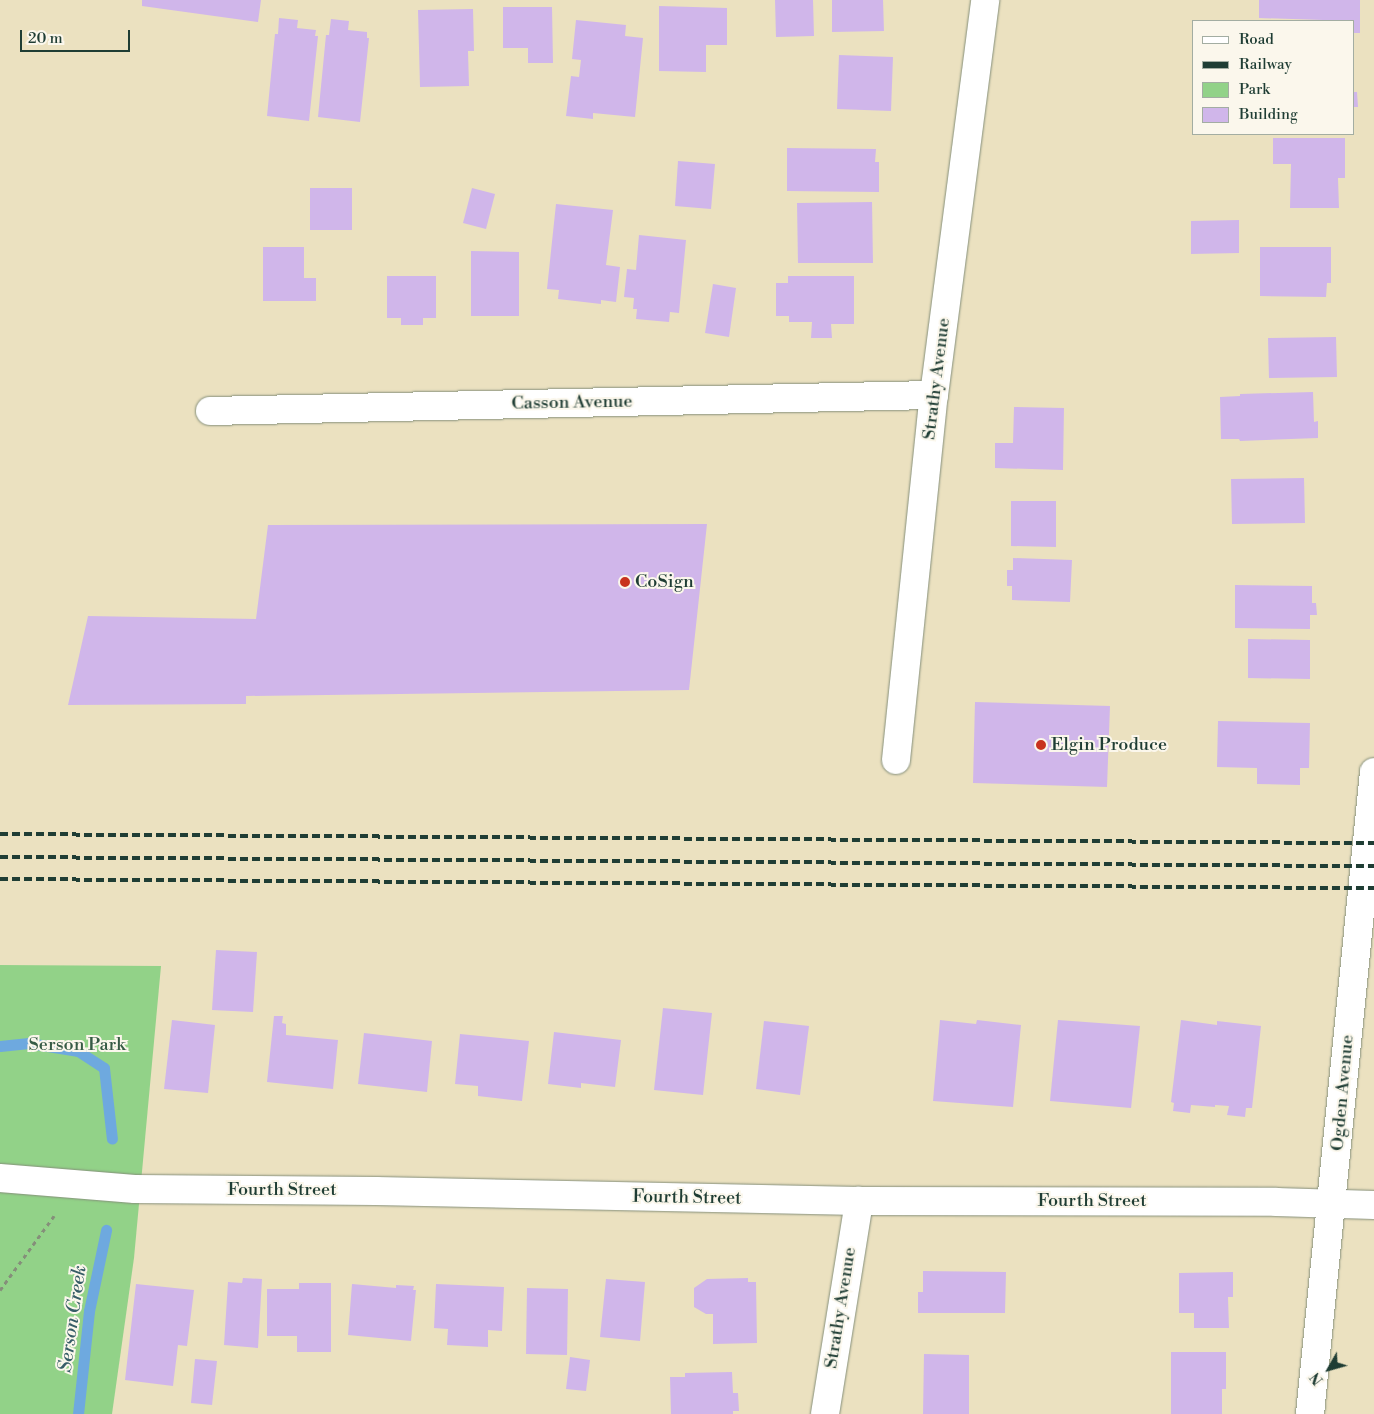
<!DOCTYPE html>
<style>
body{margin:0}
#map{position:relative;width:1374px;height:1414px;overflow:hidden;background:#ebe1c0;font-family:"Libre Bodoni",serif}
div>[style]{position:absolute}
.green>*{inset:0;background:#92d288}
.stream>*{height:11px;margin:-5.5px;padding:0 5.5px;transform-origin:5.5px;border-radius:5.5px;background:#6ea9df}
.building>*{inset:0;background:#d0b6ea}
.path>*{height:3px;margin-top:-1.5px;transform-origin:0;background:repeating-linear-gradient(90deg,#858f7a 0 4px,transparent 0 8px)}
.roads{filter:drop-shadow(0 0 1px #858f7a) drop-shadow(0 0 1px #858f7a)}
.minor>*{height:28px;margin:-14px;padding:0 14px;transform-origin:14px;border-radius:14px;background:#fff}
.rail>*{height:4px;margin-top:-2px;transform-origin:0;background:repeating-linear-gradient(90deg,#1f3d34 0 8px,transparent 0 12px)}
.dots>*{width:14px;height:14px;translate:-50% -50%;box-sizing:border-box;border:2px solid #fbf7ec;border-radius:50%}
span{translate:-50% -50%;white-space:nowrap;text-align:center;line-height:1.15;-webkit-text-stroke:4px #fbf7ec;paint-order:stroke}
.street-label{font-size:18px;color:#1f3d34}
.poi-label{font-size:18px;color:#1f3d34}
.left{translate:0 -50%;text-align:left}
.park-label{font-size:18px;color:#365b45}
.water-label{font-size:19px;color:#375d67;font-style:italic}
.legend{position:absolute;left:1192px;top:20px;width:162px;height:115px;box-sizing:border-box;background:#fbf7ec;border:1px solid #a3ada2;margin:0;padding:6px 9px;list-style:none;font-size:15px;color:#1f3d34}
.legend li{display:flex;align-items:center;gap:10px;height:25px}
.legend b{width:25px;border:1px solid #a3ada2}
.north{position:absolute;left:1304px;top:1344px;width:50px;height:50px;-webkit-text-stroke:4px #fbf7ec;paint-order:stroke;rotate:232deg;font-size:14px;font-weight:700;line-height:20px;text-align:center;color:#1f3d34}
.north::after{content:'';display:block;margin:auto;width:18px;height:22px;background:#1f3d34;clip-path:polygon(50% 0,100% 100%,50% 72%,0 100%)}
.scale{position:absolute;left:20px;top:30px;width:110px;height:22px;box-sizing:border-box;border:2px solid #1f3d34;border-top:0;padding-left:6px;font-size:15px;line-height:18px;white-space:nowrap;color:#1f3d34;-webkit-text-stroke:4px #fbf7ec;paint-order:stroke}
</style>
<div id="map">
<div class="green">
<div style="clip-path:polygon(0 965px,161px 966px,134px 1258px,112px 1414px,0 1414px)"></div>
</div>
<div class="stream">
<div style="left:0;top:1046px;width:29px;rotate:-6deg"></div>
<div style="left:29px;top:1043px;width:50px;rotate:9.3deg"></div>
<div style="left:78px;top:1051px;width:31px;rotate:33deg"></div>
<div style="left:104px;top:1068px;width:71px;rotate:83.6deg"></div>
<div style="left:78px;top:1414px;width:104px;rotate:-83.9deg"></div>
<div style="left:89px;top:1311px;width:83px;rotate:-78.1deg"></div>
</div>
<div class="building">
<div style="clip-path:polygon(142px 0,261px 0,258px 22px,142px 6px)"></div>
<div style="clip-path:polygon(775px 0,813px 0,814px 36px,776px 37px)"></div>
<div style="clip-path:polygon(832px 0,883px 0,884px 31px,832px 32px)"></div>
<div style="clip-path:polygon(1259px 0,1360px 0,1360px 33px,1353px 33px,1353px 21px,1259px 18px)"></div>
<div style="clip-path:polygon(659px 6px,727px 8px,727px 45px,706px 45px,706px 72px,659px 71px)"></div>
<div style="clip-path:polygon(503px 7px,552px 7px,553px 63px,528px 63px,528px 48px,503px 48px)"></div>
<div style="clip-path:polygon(473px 9px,474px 51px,468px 51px,469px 86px,420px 87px,418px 10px)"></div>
<div style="clip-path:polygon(279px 18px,298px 20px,297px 28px,316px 30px,315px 36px,318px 36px,309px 121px,267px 116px,275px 34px,278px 34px)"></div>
<div style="clip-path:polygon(331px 19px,349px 21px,348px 30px,367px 32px,367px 38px,369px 38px,360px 122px,318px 117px,326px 35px,329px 35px)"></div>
<div style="clip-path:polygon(576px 20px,626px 25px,625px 36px,643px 38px,635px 117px,593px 113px,593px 119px,566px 116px,571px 76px,579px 77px,581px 60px,572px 59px)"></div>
<div style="clip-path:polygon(839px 55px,893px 57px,891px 111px,837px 109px)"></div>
<div style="clip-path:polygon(1353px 92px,1357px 92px,1358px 107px,1353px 107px)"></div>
<div style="clip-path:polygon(1273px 138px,1345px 138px,1345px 178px,1338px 178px,1339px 208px,1290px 208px,1291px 164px,1273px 164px)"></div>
<div style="clip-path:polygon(787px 148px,876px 149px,875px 162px,879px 162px,879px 192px,787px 191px)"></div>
<div style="clip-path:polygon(678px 161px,715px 164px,711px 209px,675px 206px)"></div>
<div style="clip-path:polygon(310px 188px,352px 188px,352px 230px,310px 230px)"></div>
<div style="clip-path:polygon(472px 188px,495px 194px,486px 229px,463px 223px)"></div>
<div style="clip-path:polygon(872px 202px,873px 263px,798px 263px,797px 203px)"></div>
<div style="clip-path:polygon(556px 204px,613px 210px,606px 265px,620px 267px,616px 302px,601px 300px,601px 304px,558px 299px,559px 290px,547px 289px)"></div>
<div style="clip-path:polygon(1239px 220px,1239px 253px,1191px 254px,1191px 221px)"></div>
<div style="clip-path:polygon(639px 235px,686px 240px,679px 313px,670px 312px,669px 322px,636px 319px,637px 309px,633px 309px,634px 298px,624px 297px,627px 269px,636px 270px)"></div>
<div style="clip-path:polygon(263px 247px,304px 247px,304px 278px,316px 278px,316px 301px,263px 301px)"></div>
<div style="clip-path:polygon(1260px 247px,1331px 247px,1331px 283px,1327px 283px,1326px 297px,1260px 296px)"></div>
<div style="clip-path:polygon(471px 251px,519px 252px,519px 316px,471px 316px)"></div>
<div style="clip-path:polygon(387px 276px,436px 276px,436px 318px,423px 318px,423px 325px,401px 325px,401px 318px,387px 318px)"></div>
<div style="clip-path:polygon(788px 276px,854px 276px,854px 324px,831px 324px,832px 338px,811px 338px,812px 322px,789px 322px,789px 316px,776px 316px,776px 283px,788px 283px)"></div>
<div style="clip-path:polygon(713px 284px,736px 288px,729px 337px,705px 333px)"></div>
<div style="clip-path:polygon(1336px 337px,1337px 377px,1269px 378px,1268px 338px)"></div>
<div style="clip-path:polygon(1313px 392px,1314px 422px,1318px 421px,1318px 438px,1240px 441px,1239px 439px,1221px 439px,1220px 397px,1240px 396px,1240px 394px)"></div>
<div style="clip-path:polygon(1014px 407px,1064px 408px,1063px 470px,995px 468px,995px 443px,1013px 443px)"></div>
<div style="clip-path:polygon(1304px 478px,1305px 523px,1232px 524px,1231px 479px)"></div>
<div style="clip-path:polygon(1011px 501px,1056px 501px,1056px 547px,1011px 546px)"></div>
<div style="clip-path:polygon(707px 524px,689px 690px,246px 696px,246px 704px,68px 705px,88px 616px,256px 619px,268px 525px)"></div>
<div style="clip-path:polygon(1013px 558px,1072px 560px,1070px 602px,1012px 600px,1012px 586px,1007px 586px,1007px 570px,1013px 570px)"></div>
<div style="clip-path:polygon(1235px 585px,1312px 586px,1312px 603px,1316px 603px,1317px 615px,1310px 615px,1310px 629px,1235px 628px)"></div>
<div style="clip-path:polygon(1248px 639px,1310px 640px,1310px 679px,1248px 678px)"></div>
<div style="clip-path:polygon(975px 702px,1110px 706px,1107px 787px,973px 783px)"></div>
<div style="clip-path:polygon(1218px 721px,1310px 723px,1309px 768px,1300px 768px,1300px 785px,1257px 784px,1257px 768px,1217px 767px)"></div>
<div style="clip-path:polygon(216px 950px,257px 952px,253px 1012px,212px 1010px)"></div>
<div style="clip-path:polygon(663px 1008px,712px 1013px,703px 1095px,654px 1090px)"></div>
<div style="clip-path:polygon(274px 1016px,283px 1016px,282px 1023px,286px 1024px,286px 1035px,338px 1040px,333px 1089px,267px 1082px)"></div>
<div style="clip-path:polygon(172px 1020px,215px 1025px,208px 1093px,164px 1089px)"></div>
<div style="clip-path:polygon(940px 1020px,976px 1024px,977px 1020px,1021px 1025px,1013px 1107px,933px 1101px)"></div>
<div style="clip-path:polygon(1058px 1020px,1140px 1026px,1131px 1108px,1050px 1101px)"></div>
<div style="clip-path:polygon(1181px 1020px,1217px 1025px,1217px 1021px,1261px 1026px,1252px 1108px,1246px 1108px,1245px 1117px,1227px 1115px,1229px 1106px,1215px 1105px,1215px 1107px,1191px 1105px,1190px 1113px,1173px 1111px,1174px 1103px,1171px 1102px)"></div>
<div style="clip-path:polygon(764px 1021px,809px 1026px,800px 1095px,756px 1089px)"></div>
<div style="clip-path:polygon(554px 1032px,621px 1040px,615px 1087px,581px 1083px,581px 1088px,548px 1084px)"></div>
<div style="clip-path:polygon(364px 1033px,432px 1041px,427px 1092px,358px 1084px)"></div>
<div style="clip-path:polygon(460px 1034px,529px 1041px,522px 1101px,478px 1096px,478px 1086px,455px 1084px)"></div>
<div style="clip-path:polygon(923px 1271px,1006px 1272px,1005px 1313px,918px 1313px,918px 1292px,923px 1292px)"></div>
<div style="clip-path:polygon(1233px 1272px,1233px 1297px,1228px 1297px,1229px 1328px,1194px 1328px,1194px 1313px,1179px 1313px,1179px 1273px)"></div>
<div style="clip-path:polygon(243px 1278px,262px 1279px,258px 1348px,224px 1345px,228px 1282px,242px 1283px)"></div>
<div style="clip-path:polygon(748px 1278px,748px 1282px,756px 1282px,757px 1343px,713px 1344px,713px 1314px,706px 1314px,694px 1307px,694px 1288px,707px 1279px)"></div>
<div style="clip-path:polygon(606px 1279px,645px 1282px,640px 1341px,600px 1337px)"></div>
<div style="clip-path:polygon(299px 1283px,331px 1283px,331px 1352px,297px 1352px,297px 1336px,267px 1336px,267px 1289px,299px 1289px)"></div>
<div style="clip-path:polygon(136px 1284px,194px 1290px,187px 1346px,178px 1345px,173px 1386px,125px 1380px)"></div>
<div style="clip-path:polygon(352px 1284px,396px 1288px,396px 1285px,414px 1286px,413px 1290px,416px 1290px,411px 1341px,348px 1335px)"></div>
<div style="clip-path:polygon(436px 1284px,504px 1287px,502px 1331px,488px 1330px,488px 1347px,447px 1345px,448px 1329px,434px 1328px)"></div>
<div style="clip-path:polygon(527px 1288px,568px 1289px,567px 1355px,526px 1354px)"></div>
<div style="clip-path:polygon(1171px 1352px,1226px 1352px,1226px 1389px,1222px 1389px,1222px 1414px,1171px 1414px)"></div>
<div style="clip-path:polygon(924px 1354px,969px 1355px,969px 1414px,923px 1414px)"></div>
<div style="clip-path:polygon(570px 1357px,590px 1360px,586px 1391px,566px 1389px)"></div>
<div style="clip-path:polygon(195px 1359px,217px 1361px,212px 1405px,191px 1403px)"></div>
<div style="clip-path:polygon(732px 1372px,733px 1393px,738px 1393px,739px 1411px,733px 1411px,733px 1414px,671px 1414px,670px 1377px,685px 1377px,685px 1373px)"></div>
</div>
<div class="path">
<div style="left:0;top:1290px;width:92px;rotate:-53.9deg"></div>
</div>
<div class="roads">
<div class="minor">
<div style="left:210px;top:411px;width:724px;rotate:-1.27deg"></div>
<div style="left:896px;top:760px;width:367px;rotate:-84.1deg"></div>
<div style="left:934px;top:395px;width:398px;rotate:-82.6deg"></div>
<div style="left:0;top:1178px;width:135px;rotate:4.7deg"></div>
<div style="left:135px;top:1189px;width:241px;rotate:0.5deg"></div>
<div style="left:376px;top:1191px;width:483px;rotate:1.2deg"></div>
<div style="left:859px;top:1201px;width:417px;rotate:0.1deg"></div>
<div style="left:1276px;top:1202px;width:98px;rotate:1.8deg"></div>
<div style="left:825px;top:1414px;width:216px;rotate:-80.9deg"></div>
<div style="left:1310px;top:1414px;width:645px;rotate:-84.31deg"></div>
</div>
</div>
<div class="rail">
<div style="left:0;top:834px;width:1374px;rotate:0.38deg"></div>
<div style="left:0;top:857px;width:1374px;rotate:0.38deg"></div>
<div style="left:0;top:879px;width:1374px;rotate:0.38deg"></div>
</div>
<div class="dots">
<div style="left:625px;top:582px;background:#c8321e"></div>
<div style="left:1041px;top:745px;background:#c8321e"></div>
</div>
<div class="street-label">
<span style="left:937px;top:379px;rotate:-83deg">Strathy Avenue</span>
<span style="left:572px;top:403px;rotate:-1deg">Casson Avenue</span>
<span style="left:1343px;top:1093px;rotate:-85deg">Ogden Avenue</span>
<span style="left:282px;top:1190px">Fourth Street</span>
<span style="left:687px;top:1198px;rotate:1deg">Fourth Street</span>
<span style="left:1092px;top:1201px">Fourth Street</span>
<span style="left:841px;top:1308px;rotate:-81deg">Strathy Avenue</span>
</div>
<div class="poi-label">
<span class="left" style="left:635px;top:582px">CoSign</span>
<span class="left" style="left:1051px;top:745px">Elgin Produce</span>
</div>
<div class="park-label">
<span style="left:77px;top:1045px">Serson Park</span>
</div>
<div class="water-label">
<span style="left:73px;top:1319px;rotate:-82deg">Serson Creek</span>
</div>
<ul class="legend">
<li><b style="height:6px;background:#fff"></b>Road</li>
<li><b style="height:6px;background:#1f3d34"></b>Railway</li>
<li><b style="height:14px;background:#92d288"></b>Park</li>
<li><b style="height:14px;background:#d0b6ea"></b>Building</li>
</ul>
<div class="north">N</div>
<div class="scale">20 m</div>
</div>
